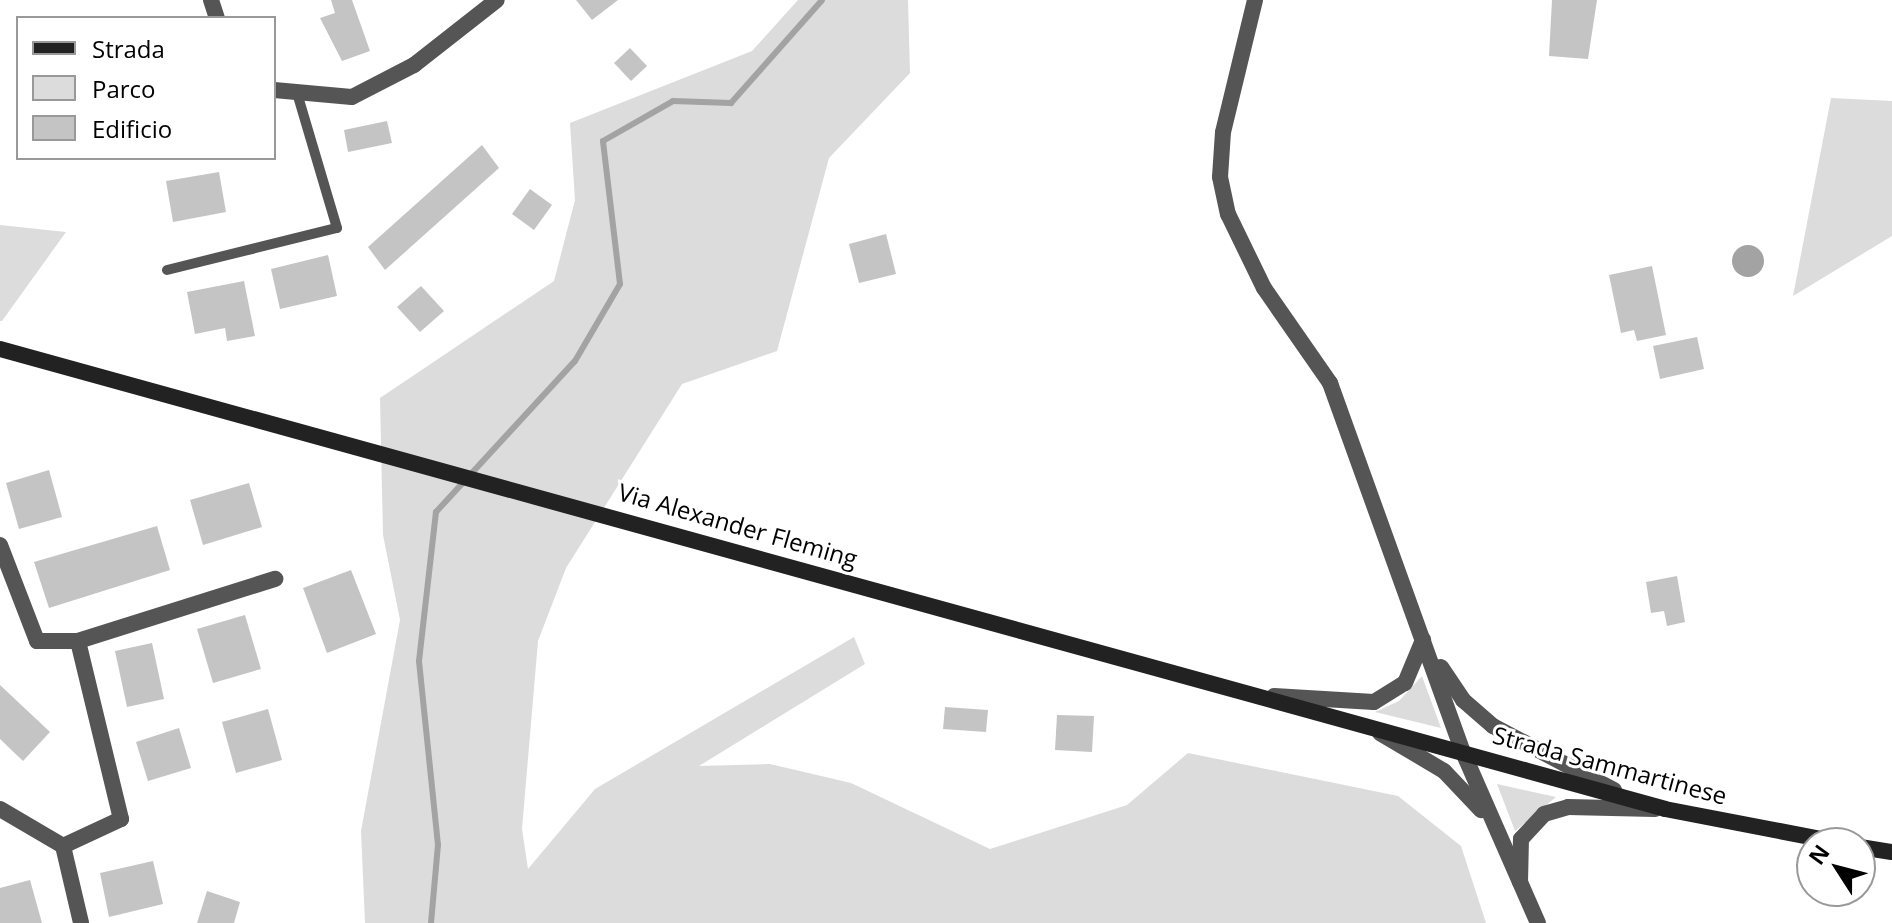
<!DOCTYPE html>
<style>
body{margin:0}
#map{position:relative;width:1892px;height:923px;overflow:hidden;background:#fff;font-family:"Open Sans",sans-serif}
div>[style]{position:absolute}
.green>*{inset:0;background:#dcdcdc}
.water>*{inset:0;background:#a3a3a3}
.round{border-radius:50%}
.stream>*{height:6px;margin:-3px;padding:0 3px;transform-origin:3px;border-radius:3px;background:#a3a3a3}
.building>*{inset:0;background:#c4c4c4}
.service>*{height:10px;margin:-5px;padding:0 5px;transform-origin:5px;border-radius:5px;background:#555}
.minor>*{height:16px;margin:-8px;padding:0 8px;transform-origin:8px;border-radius:8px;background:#555}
.tertiary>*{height:16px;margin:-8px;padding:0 8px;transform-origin:8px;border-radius:8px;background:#555}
.secondary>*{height:16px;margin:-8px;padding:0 8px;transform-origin:8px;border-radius:8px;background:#222}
span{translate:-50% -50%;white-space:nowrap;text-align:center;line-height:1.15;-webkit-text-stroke:6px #fff;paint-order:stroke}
.street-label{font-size:24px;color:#000}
.legend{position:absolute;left:16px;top:16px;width:260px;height:144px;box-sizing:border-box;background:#fff;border:2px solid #999;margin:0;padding:10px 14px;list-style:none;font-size:24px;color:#000}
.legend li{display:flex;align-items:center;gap:16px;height:40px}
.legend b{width:40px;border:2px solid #999}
.north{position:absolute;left:1796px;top:827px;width:80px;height:80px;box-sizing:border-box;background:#fff;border:2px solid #999;border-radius:50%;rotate:306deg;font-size:22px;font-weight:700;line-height:32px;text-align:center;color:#000}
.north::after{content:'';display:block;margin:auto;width:28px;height:36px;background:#000;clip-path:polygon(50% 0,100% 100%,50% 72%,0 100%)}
</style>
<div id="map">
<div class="green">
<div style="clip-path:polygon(798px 0,908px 0,910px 73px,829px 158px,777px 351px,682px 384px,566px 568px,538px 641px,522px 829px,528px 869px,595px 789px,854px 637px,865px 664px,699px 766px,770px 764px,851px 783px,990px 849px,1127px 805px,1188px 753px,1398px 796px,1461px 846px,1486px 923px,365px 923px,361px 831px,400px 620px,383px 535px,380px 398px,554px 281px,575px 200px,570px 123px,752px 51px)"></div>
<div style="clip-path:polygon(1831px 98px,1892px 101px,1892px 236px,1793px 296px)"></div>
<div style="clip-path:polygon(0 225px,66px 232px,2px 321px,0 321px)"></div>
<div style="clip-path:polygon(1422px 676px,1441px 728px,1375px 712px,1399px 701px)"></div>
<div style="clip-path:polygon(1497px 784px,1556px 797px,1515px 831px)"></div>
</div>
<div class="water">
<div class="round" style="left:1732px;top:245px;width:32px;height:32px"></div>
</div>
<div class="stream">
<div style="left:431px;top:923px;width:78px;rotate:-84.9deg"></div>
<div style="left:438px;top:845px;width:185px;rotate:-95.9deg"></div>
<div style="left:419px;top:661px;width:150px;rotate:-83.5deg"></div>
<div style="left:436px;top:512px;width:205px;rotate:-47.4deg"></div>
<div style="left:575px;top:361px;width:89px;rotate:-59.7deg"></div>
<div style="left:620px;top:284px;width:144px;rotate:-96.8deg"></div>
<div style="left:603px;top:141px;width:81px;rotate:-29.7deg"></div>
<div style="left:673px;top:101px;width:58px;rotate:2deg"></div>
<div style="left:731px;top:103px;width:137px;rotate:-48.5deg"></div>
</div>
<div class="building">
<div style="clip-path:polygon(331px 0,352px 0,370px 51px,342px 61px,320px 18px,335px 13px)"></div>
<div style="clip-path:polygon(576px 0,618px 0,592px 20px)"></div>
<div style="clip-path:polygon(1552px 0,1597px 0,1588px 59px,1549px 56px)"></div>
<div style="clip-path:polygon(630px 48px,647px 66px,631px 81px,614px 63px)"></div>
<div style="clip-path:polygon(387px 121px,392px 143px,348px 152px,344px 130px)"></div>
<div style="clip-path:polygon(482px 145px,499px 168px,385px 270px,368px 247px)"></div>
<div style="clip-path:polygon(219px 172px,226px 212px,173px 222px,166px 181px)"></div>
<div style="clip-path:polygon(530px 189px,552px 205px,534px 230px,512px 214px)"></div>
<div style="clip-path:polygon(886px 234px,896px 274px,859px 283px,849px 244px)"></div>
<div style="clip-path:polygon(328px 255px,337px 296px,280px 309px,271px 269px)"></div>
<div style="clip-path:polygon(1652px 266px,1666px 335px,1637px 341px,1634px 330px,1621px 333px,1609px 275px)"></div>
<div style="clip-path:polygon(244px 281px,255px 336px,227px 341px,225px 328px,195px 334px,187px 292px)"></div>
<div style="clip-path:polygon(421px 286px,444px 311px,420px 332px,397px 307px)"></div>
<div style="clip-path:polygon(1697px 337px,1704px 369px,1660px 379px,1653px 346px)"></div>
<div style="clip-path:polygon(49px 470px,62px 517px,19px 529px,6px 483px)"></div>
<div style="clip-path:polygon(249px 483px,262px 527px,203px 545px,190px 500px)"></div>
<div style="clip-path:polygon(157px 526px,170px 570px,49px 608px,34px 562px)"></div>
<div style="clip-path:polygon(351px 570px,376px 634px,327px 653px,303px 588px)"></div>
<div style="clip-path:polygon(1677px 576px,1685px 622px,1667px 626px,1664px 611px,1651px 613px,1646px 582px)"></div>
<div style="clip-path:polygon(245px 615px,261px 669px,213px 683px,197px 629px)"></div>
<div style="clip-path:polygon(152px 643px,164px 699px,127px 707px,115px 651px)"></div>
<div style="clip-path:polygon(0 685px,50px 732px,23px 761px,0 739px)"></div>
<div style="clip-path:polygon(945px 707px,988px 710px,986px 732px,943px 729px)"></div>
<div style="clip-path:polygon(268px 709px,282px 760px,236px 773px,222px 722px)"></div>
<div style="clip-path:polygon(1057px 715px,1094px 716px,1092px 752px,1055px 750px)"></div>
<div style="clip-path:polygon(179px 728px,191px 768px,148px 781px,136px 742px)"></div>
<div style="clip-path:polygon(153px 861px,163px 904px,109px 917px,100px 873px)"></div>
<div style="clip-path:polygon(30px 880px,42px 923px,0 923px,0 888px)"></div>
<div style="clip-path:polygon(207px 891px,240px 902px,234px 923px,197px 923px)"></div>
</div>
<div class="service">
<div style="left:167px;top:270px;width:175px;rotate:-13.9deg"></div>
<div style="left:337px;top:228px;width:138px;rotate:-106.5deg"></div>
</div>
<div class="minor">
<div style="left:0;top:545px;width:103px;rotate:68.9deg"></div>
<div style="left:37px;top:641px;width:41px"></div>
<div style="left:78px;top:641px;width:207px;rotate:-17.5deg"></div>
<div style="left:1380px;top:733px;width:74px;rotate:30.7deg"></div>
<div style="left:1444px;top:771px;width:54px;rotate:46.5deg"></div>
<div style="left:1462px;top:750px;width:189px;rotate:66.3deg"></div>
<div style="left:0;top:809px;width:73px;rotate:30.4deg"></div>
<div style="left:63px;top:846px;width:64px;rotate:-25deg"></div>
<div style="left:121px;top:819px;width:183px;rotate:-103.6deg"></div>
<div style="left:63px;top:846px;width:79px;rotate:76.8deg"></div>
<div style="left:1520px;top:882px;width:43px;rotate:-88.7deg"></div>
<div style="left:1521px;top:839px;width:34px;rotate:-47deg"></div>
<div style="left:1544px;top:814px;width:25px;rotate:-16deg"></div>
<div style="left:1568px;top:807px;width:87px;rotate:1.3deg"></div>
</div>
<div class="tertiary">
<div style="left:211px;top:0;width:19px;rotate:72deg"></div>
<div style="left:1255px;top:0;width:136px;rotate:103.6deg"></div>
<div style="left:1223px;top:132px;width:45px;rotate:93.8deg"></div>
<div style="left:1220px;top:177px;width:38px;rotate:78deg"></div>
<div style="left:1228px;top:214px;width:82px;rotate:64.1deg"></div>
<div style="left:1264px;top:288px;width:116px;rotate:55.2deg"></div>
<div style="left:1330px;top:383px;width:390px;rotate:70.2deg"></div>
<div style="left:274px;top:90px;width:78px;rotate:5.1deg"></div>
<div style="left:352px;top:97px;width:70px;rotate:-27.3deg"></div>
<div style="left:414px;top:65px;width:105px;rotate:-38.1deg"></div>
<div style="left:1441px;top:667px;width:40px;rotate:56deg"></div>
<div style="left:1463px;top:700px;width:40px;rotate:41deg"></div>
<div style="left:1493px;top:726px;width:137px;rotate:27.9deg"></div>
<div style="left:1274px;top:696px;width:100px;rotate:3.4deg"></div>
<div style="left:1374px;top:702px;width:36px;rotate:-32deg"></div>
<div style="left:1405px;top:683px;width:47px;rotate:-67.3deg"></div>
</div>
<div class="secondary">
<div style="left:0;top:349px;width:1727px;rotate:15.44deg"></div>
<div style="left:1665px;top:809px;width:179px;rotate:10.9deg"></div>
<div style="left:1860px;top:847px;width:32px;rotate:9deg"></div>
</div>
<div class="street-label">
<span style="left:738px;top:525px;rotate:16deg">Via Alexander Fleming</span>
<span style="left:1610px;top:765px;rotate:15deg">Strada Sammartinese</span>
</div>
<ul class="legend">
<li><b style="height:10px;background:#222"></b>Strada</li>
<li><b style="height:22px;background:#dcdcdc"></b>Parco</li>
<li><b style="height:22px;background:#c4c4c4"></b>Edificio</li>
</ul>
<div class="north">N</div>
</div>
